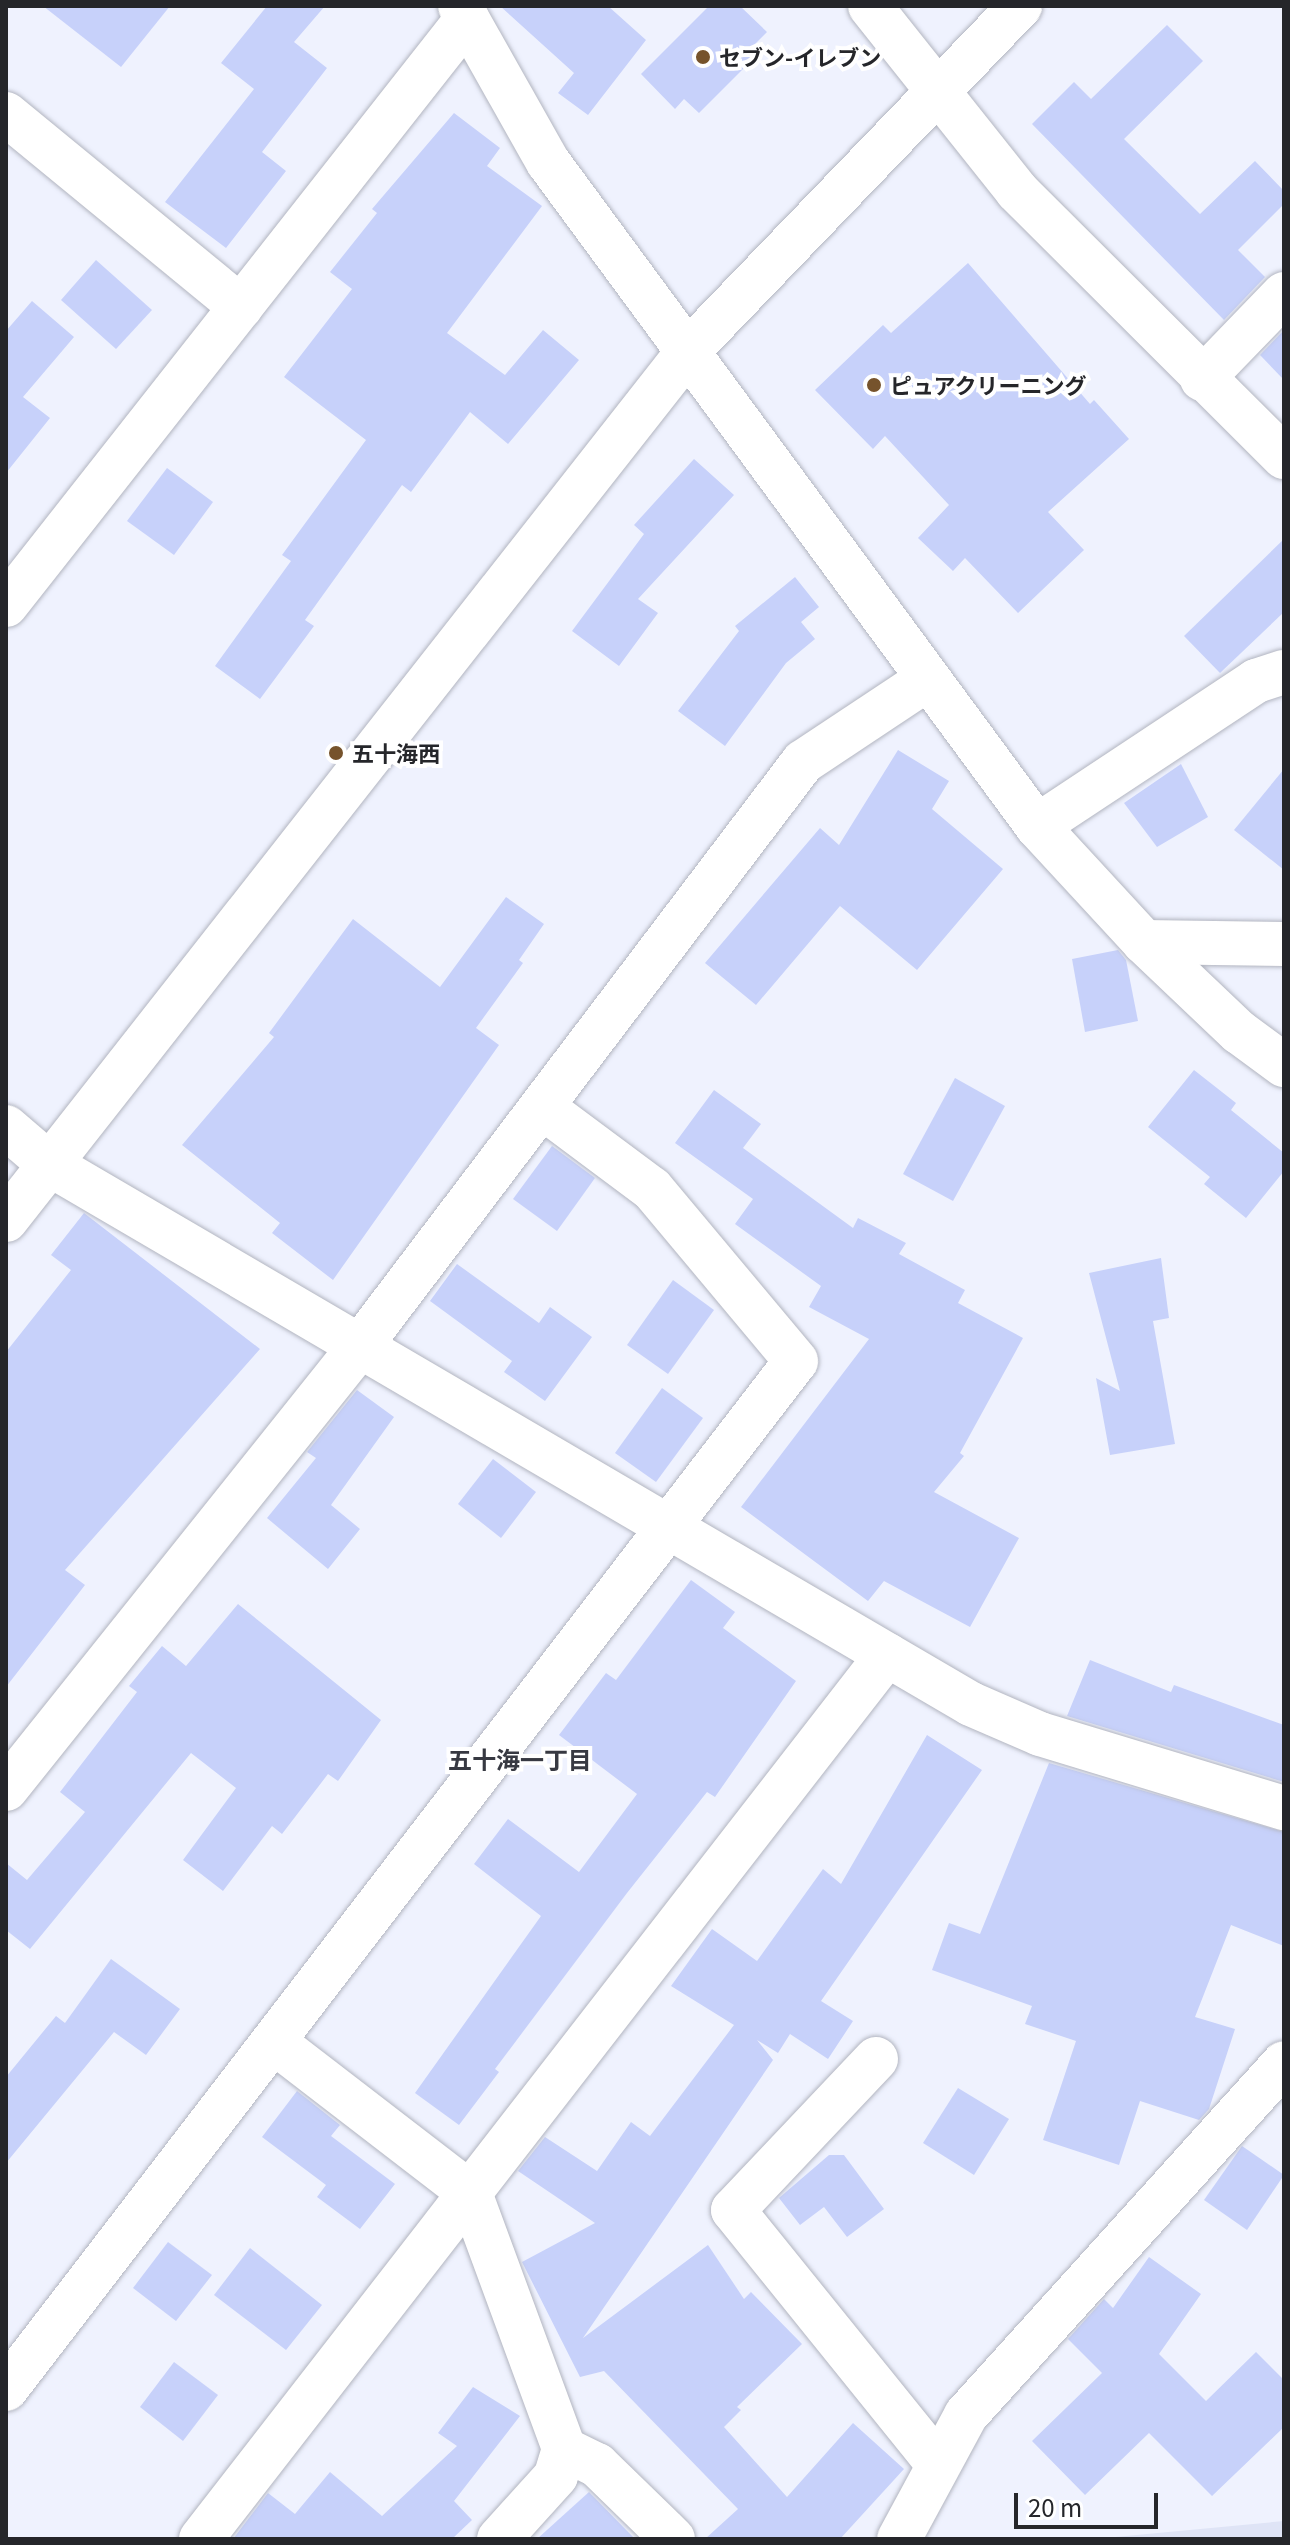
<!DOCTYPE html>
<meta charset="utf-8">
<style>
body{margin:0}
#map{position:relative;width:1290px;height:2545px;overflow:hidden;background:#eff2fe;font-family:Georgia,"Noto Sans JP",serif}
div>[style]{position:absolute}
.built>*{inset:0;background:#dfe4f6}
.building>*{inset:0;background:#c7d1fa}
.roads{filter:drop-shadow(0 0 2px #b2b5c0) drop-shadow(0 0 2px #b2b5c0)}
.minor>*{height:44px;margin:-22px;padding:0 22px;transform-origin:22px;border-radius:22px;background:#fff}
.tertiary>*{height:44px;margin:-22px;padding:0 22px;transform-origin:22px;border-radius:22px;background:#fff}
.dots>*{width:22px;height:22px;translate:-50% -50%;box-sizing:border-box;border:4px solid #fff;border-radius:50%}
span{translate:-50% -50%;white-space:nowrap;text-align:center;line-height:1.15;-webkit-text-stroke:8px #fff;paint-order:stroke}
.poi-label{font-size:22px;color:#25262a;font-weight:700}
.left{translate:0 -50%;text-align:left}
.neighbourhood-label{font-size:24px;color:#373942;font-weight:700}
.frame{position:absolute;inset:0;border:8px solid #25262a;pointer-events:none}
.scale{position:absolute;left:1014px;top:2493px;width:144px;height:36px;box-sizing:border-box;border:4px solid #25262a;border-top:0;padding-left:10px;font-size:24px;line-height:28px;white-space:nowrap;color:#25262a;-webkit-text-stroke:6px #fff;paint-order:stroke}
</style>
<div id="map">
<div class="built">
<div style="clip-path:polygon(1284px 2521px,1284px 2539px,1094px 2539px)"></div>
</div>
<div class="building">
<div style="clip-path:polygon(43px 6px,170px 6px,121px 67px)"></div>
<div style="clip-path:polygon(267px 6px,325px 6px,294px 42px,327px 68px,262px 152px,286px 171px,226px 248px,165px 202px,254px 89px,221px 63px)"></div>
<div style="clip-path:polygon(500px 6px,608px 6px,646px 40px,588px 115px,558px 93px,574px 73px)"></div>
<div style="clip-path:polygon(709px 6px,740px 6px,767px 32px,751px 48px,758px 54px,699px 113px,684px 99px,675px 109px,641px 74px)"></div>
<div style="clip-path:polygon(1167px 25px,1203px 61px,1124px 139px,1200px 214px,1255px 161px,1284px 191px,1284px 204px,1238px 250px,1265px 277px,1224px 320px,1032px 124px,1074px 82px,1091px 99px)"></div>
<div style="clip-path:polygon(454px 113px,500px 148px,487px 166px,542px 206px,447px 333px,505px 375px,543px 330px,579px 360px,508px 444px,470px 412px,411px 492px,402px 485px,305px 620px,314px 626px,260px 699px,215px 666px,291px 561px,282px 555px,366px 440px,284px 377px,352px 289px,330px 272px,377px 213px,372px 209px)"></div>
<div style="clip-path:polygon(96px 260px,152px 310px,116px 349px,61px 300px)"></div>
<div style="clip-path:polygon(968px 263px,1090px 404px,1094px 400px,1129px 439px,1048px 512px,1084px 550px,1018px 613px,965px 558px,953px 571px,918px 538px,949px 505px,885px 436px,873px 449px,815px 390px,883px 325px,891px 333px)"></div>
<div style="clip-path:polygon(32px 301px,74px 337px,23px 397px,50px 418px,6px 473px,6px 331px)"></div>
<div style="clip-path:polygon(1284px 330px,1284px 380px,1260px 355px)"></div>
<div style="clip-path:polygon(694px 459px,734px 495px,638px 599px,658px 613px,619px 666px,572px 631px,644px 534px,634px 525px)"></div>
<div style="clip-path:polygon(167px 468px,213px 502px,174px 555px,127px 521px)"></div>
<div style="clip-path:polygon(1284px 539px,1284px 612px,1220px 673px,1184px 636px)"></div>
<div style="clip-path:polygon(795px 577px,819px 607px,801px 622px,815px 639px,786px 663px,725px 746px,678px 711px,739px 631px,735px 626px)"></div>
<div style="clip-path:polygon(898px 750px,949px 781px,932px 809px,1003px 869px,917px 970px,840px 906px,756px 1005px,705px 963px,820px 828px,839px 845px)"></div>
<div style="clip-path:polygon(1181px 764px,1208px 817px,1157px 847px,1124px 803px)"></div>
<div style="clip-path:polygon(1284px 769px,1284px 870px,1234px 830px)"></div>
<div style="clip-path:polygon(506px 897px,544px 924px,519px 960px,523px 963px,476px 1028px,499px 1045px,333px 1280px,272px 1233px,280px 1223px,182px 1145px,274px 1037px,269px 1033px,353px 919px,440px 987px)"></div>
<div style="clip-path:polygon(1118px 950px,1126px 960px,1138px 1021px,1085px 1032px,1072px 959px)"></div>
<div style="clip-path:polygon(1194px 1070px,1236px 1103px,1231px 1110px,1284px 1153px,1284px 1171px,1246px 1218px,1204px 1184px,1210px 1177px,1148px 1127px)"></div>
<div style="clip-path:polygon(955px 1078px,1005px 1106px,953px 1201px,903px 1174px)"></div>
<div style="clip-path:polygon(714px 1090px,761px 1124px,743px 1148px,853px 1228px,858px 1218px,906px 1243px,899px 1254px,965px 1290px,958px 1303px,1023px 1338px,960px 1453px,964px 1456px,934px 1492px,1019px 1538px,970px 1627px,884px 1581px,868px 1601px,741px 1507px,869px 1339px,809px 1307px,821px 1286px,735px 1224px,753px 1199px,675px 1143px)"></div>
<div style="clip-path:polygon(552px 1146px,595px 1178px,557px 1231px,513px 1199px)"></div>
<div style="clip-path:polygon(84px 1213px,260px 1349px,65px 1570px,85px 1585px,6px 1687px,6px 1352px,71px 1270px,51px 1255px)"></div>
<div style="clip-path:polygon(1161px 1258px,1169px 1318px,1153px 1321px,1175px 1444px,1110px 1455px,1096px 1378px,1120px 1391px,1089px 1273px)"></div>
<div style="clip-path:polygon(457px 1264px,539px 1323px,550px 1307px,592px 1337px,545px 1401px,504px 1372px,512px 1361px,430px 1301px)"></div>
<div style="clip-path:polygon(673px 1280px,714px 1310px,668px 1374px,627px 1345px)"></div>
<div style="clip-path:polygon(662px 1388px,703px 1418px,656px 1482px,615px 1453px)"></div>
<div style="clip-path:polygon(357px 1390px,394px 1417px,331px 1505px,360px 1529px,328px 1569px,267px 1518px,316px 1458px,307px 1452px)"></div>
<div style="clip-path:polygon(493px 1459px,536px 1492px,501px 1538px,458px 1504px)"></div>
<div style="clip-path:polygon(691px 1580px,735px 1612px,723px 1628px,796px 1681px,715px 1797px,707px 1792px,627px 1893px,495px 2069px,499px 2072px,459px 2125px,415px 2093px,541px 1916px,474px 1864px,508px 1819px,579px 1872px,637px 1794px,559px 1735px,606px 1673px,616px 1680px)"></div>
<div style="clip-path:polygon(238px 1604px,381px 1720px,338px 1781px,328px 1774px,282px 1834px,272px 1826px,223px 1891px,183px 1860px,236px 1788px,191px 1753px,30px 1949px,6px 1930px,6px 1863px,27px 1880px,85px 1812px,60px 1792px,137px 1692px,129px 1686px,162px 1646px,186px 1666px)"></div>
<div style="clip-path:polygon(1090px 1660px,1171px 1692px,1174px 1685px,1284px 1725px,1284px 1782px,1067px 1716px)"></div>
<div style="clip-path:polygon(927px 1735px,982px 1770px,821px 2001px,853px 2021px,828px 2059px,790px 2034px,778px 2053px,757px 2040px,773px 2060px,583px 2338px,708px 2245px,744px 2299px,751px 2292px,802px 2344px,737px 2407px,741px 2410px,724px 2427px,787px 2497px,853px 2423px,904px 2469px,840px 2539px,705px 2539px,738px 2509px,604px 2371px,580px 2377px,522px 2262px,595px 2223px,518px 2171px,545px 2137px,597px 2171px,631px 2122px,650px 2136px,734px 2025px,671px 1986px,712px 1929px,757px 1961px,823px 1869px,841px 1884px)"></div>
<div style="clip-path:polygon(1049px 1763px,1284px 1832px,1284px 1946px,1231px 1925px,1195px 2017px,1235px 2029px,1209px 2109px,1199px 2120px,1140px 2101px,1119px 2165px,1043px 2140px,1076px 2041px,1025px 2024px,1032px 2006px,932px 1970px,949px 1923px,980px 1934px)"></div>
<div style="clip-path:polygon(111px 1959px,180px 2009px,146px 2055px,114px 2032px,6px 2163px,6px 2077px,56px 2016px,65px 2023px)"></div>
<div style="clip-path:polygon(958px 2088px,1009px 2119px,974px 2175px,923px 2143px)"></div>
<div style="clip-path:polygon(297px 2091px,340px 2125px,331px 2136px,395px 2184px,360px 2229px,317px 2197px,326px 2185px,262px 2137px)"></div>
<div style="clip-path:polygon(1242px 2146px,1284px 2175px,1247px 2230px,1204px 2200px)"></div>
<div style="clip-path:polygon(829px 2155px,844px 2155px,884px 2209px,847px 2237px,824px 2207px,800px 2225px,779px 2198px)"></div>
<div style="clip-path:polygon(168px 2242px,212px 2275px,176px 2321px,133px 2288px)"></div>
<div style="clip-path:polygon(250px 2248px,322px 2305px,286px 2350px,214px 2295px)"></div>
<div style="clip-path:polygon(1149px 2257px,1201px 2294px,1159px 2354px,1206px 2401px,1256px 2352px,1284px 2380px,1284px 2427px,1212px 2496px,1149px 2433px,1085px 2495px,1032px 2441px,1102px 2373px,1068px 2339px,1104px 2299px,1113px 2308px)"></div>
<div style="clip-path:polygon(174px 2362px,218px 2395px,183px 2441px,140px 2407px)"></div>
<div style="clip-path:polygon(473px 2387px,520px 2416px,454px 2501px,472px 2520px,452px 2539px,233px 2539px,268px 2493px,295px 2514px,330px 2472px,382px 2516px,457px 2446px,438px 2433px)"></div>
<div style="clip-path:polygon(589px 2492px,635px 2539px,537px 2539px)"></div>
</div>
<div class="roads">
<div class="minor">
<div style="left:460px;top:6px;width:179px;rotate:60.6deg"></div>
<div style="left:548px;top:162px;width:825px;rotate:53.63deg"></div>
<div style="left:1037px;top:826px;width:158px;rotate:47.3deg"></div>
<div style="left:1144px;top:942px;width:131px;rotate:43.5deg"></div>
<div style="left:1239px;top:1032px;width:56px;rotate:36.3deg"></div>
<div style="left:870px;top:6px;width:236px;rotate:51.5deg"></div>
<div style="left:1017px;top:191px;width:377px;rotate:44.9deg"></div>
<div style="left:6px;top:114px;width:304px;rotate:39.4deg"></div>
<div style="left:1202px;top:379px;width:118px;rotate:-46deg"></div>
<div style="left:6px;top:605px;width:746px;rotate:-51.81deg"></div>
<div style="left:1037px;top:826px;width:263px;rotate:-33.5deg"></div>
<div style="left:1256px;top:681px;width:29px;rotate:-18deg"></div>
<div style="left:1144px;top:942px;width:140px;rotate:0.8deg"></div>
<div style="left:6px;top:1127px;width:57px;rotate:40.7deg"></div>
<div style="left:49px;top:1164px;width:1068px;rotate:30.36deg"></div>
<div style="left:971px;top:1704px;width:75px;rotate:23.5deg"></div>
<div style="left:1040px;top:1734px;width:255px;rotate:16.9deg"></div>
<div style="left:6px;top:1789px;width:567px;rotate:-51.37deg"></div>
<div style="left:360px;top:1346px;width:733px;rotate:-52.82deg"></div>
<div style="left:803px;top:762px;width:146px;rotate:-33.6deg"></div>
<div style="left:274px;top:2042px;width:247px;rotate:37.6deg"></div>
<div style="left:470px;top:2193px;width:273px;rotate:69.8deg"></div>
<div style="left:564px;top:2449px;width:28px;rotate:107deg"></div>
<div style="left:556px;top:2476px;width:85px;rotate:132.1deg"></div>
<div style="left:876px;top:2059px;width:208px;rotate:133.4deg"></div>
<div style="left:733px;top:2210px;width:324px;rotate:51.1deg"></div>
<div style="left:6px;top:2389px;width:1296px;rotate:-52.46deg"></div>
<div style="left:796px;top:1361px;width:224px;rotate:-129.9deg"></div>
<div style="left:652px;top:1189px;width:137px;rotate:-143.3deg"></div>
<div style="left:564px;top:2449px;width:37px;rotate:26deg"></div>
<div style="left:597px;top:2465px;width:106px;rotate:44.2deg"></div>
<div style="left:201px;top:2539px;width:1119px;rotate:-52.19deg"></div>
<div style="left:899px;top:2539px;width:141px;rotate:-61.6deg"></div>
<div style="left:966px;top:2415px;width:474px;rotate:-47.9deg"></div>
</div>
<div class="tertiary">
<div style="left:6px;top:1220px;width:1107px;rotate:-51.86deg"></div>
<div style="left:690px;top:349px;width:476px;rotate:-46.1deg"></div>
</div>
</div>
<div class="dots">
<div style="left:703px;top:57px;background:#76532c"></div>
<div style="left:874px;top:385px;background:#76532c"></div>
<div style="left:336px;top:753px;background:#76532c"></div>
</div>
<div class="poi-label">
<span class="left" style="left:719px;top:57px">セブン-イレブン</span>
<span class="left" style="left:890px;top:385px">ピュアクリーニング</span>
<span class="left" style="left:352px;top:753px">五十海西</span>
</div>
<div class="neighbourhood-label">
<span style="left:520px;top:1759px">五十海一丁目</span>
</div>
<div class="frame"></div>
<div class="scale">20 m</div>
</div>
